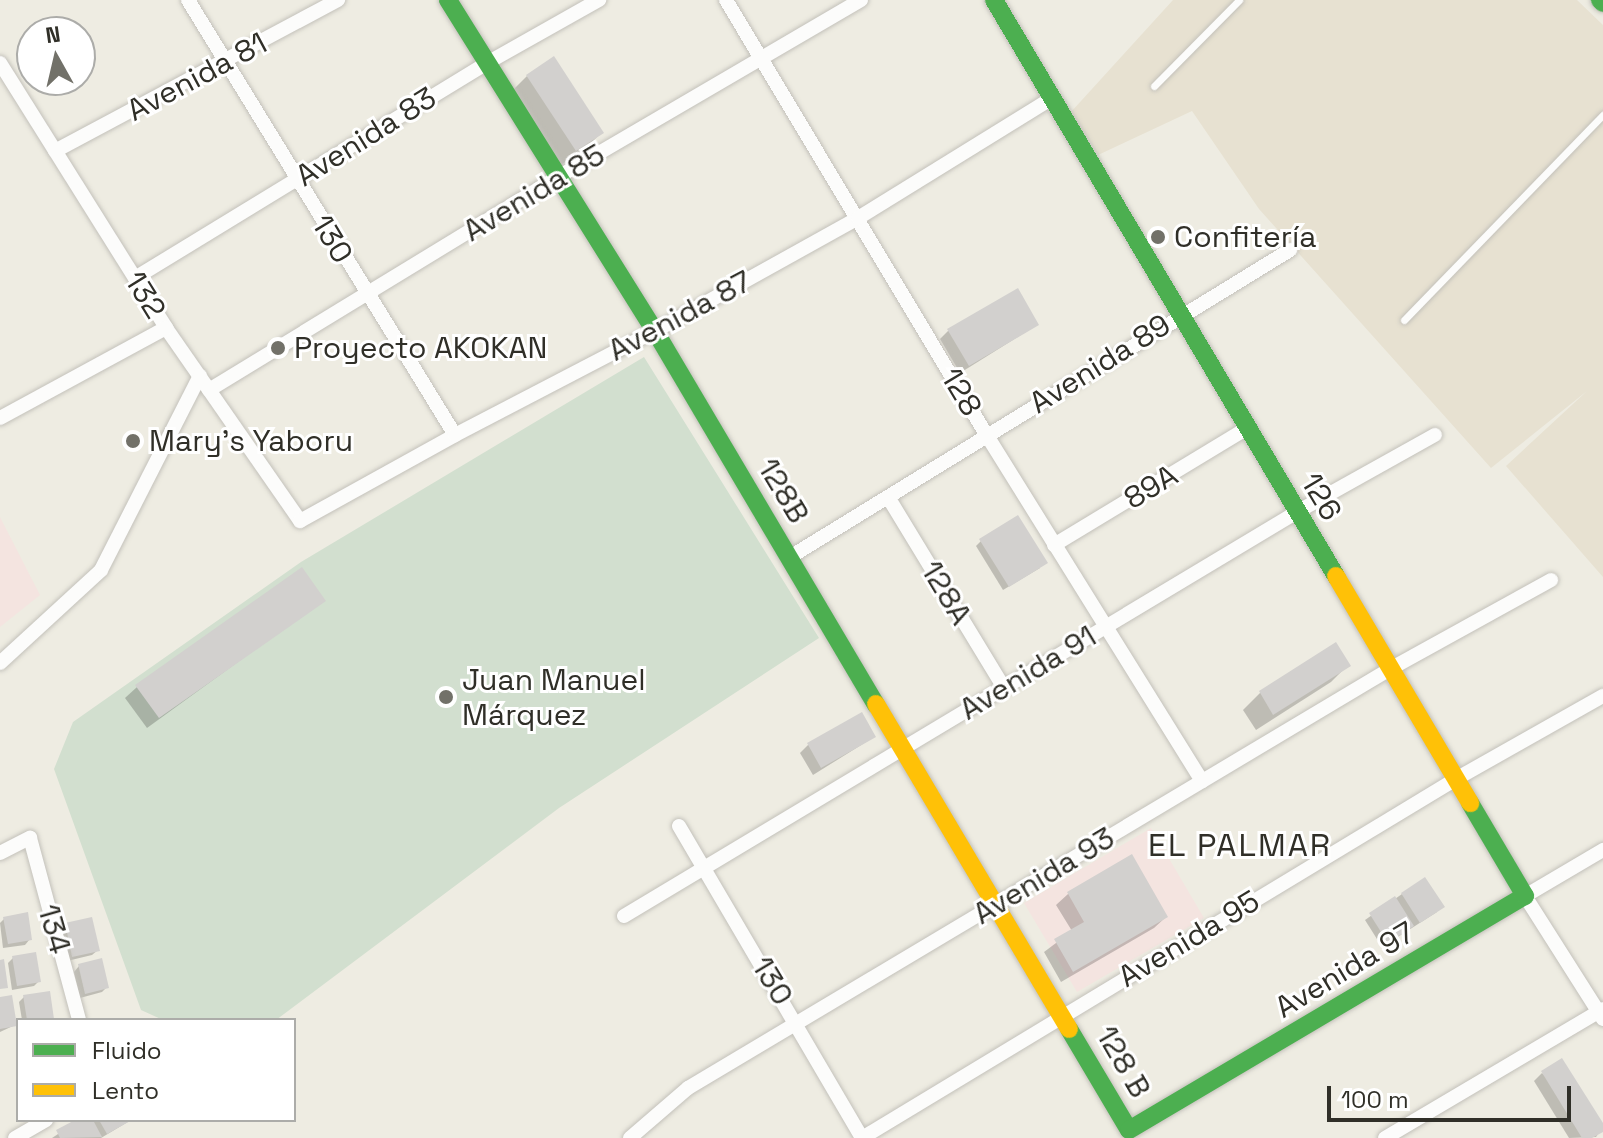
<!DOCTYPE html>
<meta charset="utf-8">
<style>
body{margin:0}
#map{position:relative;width:1603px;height:1138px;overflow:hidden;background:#eeece2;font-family:"Space Grotesk",sans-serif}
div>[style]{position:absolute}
.industrial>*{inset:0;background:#e7e1d1}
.education>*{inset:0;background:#f4e4e0}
.green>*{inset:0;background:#d2dfcf}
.shadow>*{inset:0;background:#0003}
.building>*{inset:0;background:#d2d0ce}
.roads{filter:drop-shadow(0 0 2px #c3c1ba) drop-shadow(0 0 2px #c3c1ba)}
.lane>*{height:7px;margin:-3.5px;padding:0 3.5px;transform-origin:3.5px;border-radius:3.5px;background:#fcfcfb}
.street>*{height:14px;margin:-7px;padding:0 7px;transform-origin:7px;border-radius:7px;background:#fcfcfb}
.fast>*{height:18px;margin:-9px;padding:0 9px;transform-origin:9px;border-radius:9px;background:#4caf50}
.slow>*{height:18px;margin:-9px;padding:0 9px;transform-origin:9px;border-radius:9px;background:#ffc107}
.dots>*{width:22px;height:22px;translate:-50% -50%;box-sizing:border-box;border:4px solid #fff;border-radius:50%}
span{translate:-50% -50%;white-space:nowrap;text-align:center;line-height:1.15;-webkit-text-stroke:6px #fff;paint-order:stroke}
.street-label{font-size:30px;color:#302f28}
.poi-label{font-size:30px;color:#302f28}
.left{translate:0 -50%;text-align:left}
.neighbourhood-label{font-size:32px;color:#302f28;letter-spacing:2px}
.legend{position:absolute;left:16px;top:1018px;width:280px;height:104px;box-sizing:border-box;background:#fff;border:2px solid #acaca9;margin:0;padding:10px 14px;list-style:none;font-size:24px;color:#302f28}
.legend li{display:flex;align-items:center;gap:16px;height:40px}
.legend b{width:40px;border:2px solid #acaca9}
.north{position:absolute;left:16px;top:16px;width:80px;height:80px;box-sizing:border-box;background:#fff;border:2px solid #acaca9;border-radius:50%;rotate:352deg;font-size:22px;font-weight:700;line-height:32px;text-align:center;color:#302f28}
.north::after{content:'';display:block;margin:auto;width:28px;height:36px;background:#727169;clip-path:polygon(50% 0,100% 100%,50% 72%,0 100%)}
.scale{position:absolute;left:1327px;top:1086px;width:244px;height:36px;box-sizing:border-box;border:4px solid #302f28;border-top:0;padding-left:10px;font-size:24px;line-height:28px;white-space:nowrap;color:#302f28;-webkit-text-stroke:6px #fff;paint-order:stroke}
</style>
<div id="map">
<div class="industrial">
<div style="clip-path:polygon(1173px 0,1577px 0,1603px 25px,1603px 577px,1506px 466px,1587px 391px,1491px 468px,1259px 209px,1192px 111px,1098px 155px,1071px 112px)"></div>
</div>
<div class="education">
<div style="clip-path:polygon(0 517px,40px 595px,0 627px)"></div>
<div style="clip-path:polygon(1151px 828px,1204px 918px,1077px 992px,1024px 903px)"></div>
</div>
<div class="green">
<div style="clip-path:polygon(644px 357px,819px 638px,559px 808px,276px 1020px,163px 1020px,141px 1010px,54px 769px,73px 722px,301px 562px)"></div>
</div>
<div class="shadow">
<div style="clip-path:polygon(527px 76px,601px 133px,584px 150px,558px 167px,510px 93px)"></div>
<div style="clip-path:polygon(1037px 325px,960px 373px,940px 339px,948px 331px)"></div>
<div style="clip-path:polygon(981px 541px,1040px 568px,1003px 590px,976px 546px)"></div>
<div style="clip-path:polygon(323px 600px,147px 728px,125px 698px,137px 687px)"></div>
<div style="clip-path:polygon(1335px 645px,1348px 665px,1331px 682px,1256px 730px,1243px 710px,1260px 693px)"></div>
<div style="clip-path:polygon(874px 737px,813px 775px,800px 753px,808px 745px)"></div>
<div style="clip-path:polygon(1131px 857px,1166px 917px,1154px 928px,1061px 982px,1044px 952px,1072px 931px,1056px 905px,1068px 894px)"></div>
<div style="clip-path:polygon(1402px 894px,1437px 912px,1382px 947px,1365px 920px)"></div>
<div style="clip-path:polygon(4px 919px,30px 939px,25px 945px,3px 948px,0 923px)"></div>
<div style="clip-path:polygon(66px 925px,98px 950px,92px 955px,67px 961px,60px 930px)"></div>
<div style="clip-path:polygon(13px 958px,39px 981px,34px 986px,12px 990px,8px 963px)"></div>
<div style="clip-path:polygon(79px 966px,107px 987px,102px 992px,80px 998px,74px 972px)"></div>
<div style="clip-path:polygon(24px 997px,52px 1018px,22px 1020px,19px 1002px)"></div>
<div style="clip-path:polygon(0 999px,15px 1025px,0 1032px)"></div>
<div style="clip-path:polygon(1542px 1073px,1603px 1127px,1596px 1137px,1569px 1138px,1534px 1081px)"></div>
<div style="clip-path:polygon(79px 1120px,131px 1120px,101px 1138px,52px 1138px)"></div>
</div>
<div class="building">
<div style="clip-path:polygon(554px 56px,604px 133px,576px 151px,526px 75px)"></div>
<div style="clip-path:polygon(1018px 288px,1039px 325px,969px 366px,947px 329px)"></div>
<div style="clip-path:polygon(1018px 515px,1048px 563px,1009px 587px,979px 539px)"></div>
<div style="clip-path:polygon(302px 567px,326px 601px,159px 718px,135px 685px)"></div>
<div style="clip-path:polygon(1336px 642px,1351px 666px,1273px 715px,1259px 691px)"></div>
<div style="clip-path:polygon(862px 712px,876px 737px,821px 768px,807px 743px)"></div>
<div style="clip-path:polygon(1132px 854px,1168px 917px,1073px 972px,1054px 939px,1084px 922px,1067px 892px)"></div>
<div style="clip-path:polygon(1425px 877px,1445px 907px,1420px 923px,1401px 893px)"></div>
<div style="clip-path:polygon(1395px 896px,1414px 926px,1388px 943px,1369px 913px)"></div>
<div style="clip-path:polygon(28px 912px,32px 940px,8px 944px,3px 917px)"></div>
<div style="clip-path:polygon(92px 917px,100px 951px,72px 957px,65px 923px)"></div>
<div style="clip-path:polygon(36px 952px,41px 982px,17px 986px,12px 956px)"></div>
<div style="clip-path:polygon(102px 958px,109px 988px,85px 994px,78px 964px)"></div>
<div style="clip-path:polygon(4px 959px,8px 988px,0 989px,0 960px)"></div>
<div style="clip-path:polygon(50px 991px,54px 1019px,27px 1020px,23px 995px)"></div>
<div style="clip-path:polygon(12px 995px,17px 1026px,0 1029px,0 997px)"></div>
<div style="clip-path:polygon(1562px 1058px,1603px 1123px,1603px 1132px,1592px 1138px,1582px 1138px,1541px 1071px)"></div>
<div style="clip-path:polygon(75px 1120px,93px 1120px,102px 1137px,60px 1138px,56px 1130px)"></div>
<div style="clip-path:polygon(99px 1120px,132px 1120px,107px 1134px)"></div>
</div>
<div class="roads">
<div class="lane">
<div style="left:1154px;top:86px;width:121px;rotate:-45.3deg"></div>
<div style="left:1404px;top:320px;width:286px;rotate:-45.9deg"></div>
</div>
<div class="street">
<div style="left:188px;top:0;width:510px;rotate:58.46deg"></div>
<div style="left:726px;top:0;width:506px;rotate:59.08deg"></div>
<div style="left:986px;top:434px;width:409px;rotate:58.1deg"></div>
<div style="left:0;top:63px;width:313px;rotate:57.9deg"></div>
<div style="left:166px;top:328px;width:235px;rotate:55.2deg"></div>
<div style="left:300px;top:521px;width:177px;rotate:-29deg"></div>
<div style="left:455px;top:435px;width:225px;rotate:-27.5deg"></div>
<div style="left:655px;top:331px;width:232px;rotate:-29.1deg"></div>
<div style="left:858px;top:218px;width:228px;rotate:-31.7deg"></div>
<div style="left:55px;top:151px;width:321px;rotate:-28.1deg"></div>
<div style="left:135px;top:278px;width:412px;rotate:-31.4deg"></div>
<div style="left:487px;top:63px;width:129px;rotate:-29.4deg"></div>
<div style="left:209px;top:390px;width:409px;rotate:-31.4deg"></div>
<div style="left:558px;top:177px;width:351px;rotate:-30.3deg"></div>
<div style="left:0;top:418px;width:189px;rotate:-28.5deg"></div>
<div style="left:888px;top:497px;width:223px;rotate:58.7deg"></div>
<div style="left:1054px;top:545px;width:226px;rotate:-31.2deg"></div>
<div style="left:790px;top:557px;width:587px;rotate:-31.55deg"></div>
<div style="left:0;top:663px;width:137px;rotate:-42.6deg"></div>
<div style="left:101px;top:570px;width:218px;rotate:-63deg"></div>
<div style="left:679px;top:826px;width:362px;rotate:59.6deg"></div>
<div style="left:862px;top:1138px;width:694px;rotate:-31.15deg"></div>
<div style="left:1456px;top:779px;width:169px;rotate:-29.5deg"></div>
<div style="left:0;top:853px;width:34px;rotate:-27deg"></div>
<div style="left:30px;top:838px;width:188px;rotate:74.9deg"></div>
<div style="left:624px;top:916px;width:785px;rotate:-30.98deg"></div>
<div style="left:1297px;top:512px;width:158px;rotate:-29.2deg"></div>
<div style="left:1603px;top:1019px;width:146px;rotate:-122.4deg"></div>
<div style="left:1525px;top:896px;width:91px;rotate:-30.5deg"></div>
<div style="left:15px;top:1138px;width:36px;rotate:-30deg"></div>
<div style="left:630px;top:1138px;width:77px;rotate:-40.8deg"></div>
<div style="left:688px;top:1088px;width:818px;rotate:-30.83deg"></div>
<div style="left:1390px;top:669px;width:184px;rotate:-28.9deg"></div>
<div style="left:1385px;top:1138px;width:253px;rotate:-30.6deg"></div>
</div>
<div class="fast">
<div style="left:448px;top:0;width:390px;rotate:58deg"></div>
<div style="left:655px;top:331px;width:434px;rotate:59.4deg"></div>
<div style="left:994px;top:0;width:670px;rotate:59.3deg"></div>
<div style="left:1600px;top:0;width:4px;rotate:45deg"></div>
<div style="left:1069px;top:1029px;width:117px;rotate:59.3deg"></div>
<div style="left:1129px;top:1130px;width:460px;rotate:-30.6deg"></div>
<div style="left:1525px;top:896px;width:108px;rotate:-120.6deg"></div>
</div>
<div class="slow">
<div style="left:1336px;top:576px;width:264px;rotate:59.4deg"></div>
<div style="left:876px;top:704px;width:378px;rotate:59.3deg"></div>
</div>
</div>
<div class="dots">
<div style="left:1158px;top:237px;background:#727169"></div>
<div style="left:278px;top:348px;background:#727169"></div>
<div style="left:133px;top:441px;background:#727169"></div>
<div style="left:446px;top:697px;background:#727169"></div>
</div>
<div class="street-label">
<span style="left:197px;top:77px;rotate:-28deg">Avenida 81</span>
<span style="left:366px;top:137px;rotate:-32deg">Avenida 83</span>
<span style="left:534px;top:193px;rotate:-31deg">Avenida 85</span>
<span style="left:332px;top:239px;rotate:59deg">130</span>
<span style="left:145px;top:295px;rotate:58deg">132</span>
<span style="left:680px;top:316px;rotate:-28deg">Avenida 87</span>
<span style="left:1100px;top:364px;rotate:-32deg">Avenida 89</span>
<span style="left:961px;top:392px;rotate:59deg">128</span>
<span style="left:1151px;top:487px;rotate:-31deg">89A</span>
<span style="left:783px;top:491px;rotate:59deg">128B</span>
<span style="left:1321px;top:497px;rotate:59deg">126</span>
<span style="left:946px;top:593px;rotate:59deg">128A</span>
<span style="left:1028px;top:673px;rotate:-31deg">Avenida 91</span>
<span style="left:1044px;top:876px;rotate:-31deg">Avenida 93</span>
<span style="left:54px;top:929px;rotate:74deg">134</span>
<span style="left:1189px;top:939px;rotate:-31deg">Avenida 95</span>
<span style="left:1345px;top:970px;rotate:-31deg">Avenida 97</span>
<span style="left:772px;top:981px;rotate:59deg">130</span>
<span style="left:1123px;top:1062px;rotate:60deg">128 B</span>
</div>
<div class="poi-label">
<span class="left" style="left:1174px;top:237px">Confitería</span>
<span class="left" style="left:294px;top:348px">Proyecto AKOKAN</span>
<span class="left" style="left:149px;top:441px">Mary's Yaboru</span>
<span class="left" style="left:462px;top:697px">Juan Manuel<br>Márquez</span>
</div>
<div class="neighbourhood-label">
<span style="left:1240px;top:845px">EL PALMAR</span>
</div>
<ul class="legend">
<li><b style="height:10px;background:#4caf50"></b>Fluido</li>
<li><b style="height:10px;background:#ffc107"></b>Lento</li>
</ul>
<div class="north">N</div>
<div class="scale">100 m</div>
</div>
